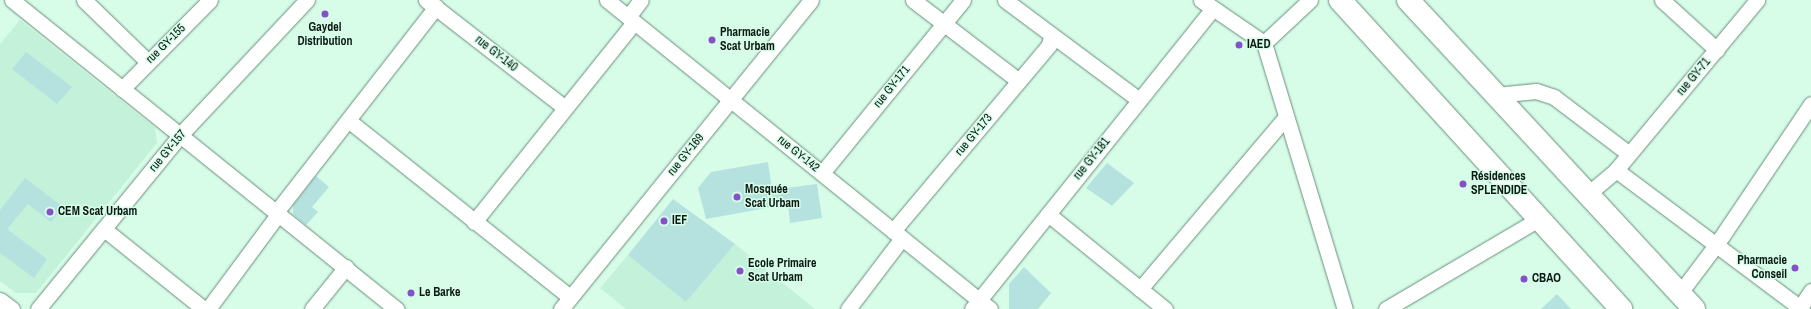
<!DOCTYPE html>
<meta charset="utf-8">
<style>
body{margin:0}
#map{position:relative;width:1811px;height:309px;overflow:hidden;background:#d7fde9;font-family:"Archivo Narrow",sans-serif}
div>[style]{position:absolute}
.built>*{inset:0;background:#c3f1d9}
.building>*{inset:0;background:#b5e2df}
.roads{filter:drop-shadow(0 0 1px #6a8d7b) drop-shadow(0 0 1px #6a8d7b)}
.minor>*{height:15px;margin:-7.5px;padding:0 7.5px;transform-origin:7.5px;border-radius:7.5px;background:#fff}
.primary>*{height:22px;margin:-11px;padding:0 11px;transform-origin:11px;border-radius:11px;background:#fff}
.dots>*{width:11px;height:11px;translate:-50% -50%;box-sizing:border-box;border:2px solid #d7fde9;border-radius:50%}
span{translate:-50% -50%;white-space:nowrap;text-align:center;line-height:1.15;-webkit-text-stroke:3px #d7fde9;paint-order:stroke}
.poi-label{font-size:12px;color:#0c1a14;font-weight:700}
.left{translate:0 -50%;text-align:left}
.right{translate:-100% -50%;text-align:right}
.street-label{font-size:12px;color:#0c1a14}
</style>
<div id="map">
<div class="built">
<div style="clip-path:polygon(20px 20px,155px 128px,157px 143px,36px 293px,16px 293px,0 281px,0 44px)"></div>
<div style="clip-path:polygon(735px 244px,815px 309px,626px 309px,600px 288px,628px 255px,686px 302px)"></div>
</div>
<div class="building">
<div style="clip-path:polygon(26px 52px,72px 87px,57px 104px,12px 69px)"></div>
<div style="clip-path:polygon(768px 162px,772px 190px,817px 184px,822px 218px,790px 223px,788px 204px,706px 219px,698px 188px,711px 172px)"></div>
<div style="clip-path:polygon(1107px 163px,1134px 183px,1112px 206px,1086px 188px)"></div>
<div style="clip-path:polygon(316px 176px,329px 187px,312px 207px,318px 212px,306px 225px,293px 214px,293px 205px)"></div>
<div style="clip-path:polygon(25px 178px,63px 207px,51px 222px,28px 204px,7px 229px,47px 259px,34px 278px,0 253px,0 210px)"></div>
<div style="clip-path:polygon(673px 199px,735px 244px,686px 302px,628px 255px)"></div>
<div style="clip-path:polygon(1024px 267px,1051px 293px,1038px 309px,1009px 309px,1009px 284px)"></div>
<div style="clip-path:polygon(1557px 294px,1571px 309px,1541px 309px)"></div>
</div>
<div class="roads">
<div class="minor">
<div style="left:12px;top:0;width:494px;rotate:38.8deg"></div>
<div style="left:84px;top:0;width:89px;rotate:44.1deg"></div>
<div style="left:426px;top:0;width:176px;rotate:37.8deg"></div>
<div style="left:607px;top:0;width:492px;rotate:38.9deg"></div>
<div style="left:913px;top:0;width:133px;rotate:37.4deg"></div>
<div style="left:1005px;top:0;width:167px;rotate:36.7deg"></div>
<div style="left:1201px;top:0;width:76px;rotate:34.3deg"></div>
<div style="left:1662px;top:0;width:74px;rotate:42.3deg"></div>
<div style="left:628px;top:17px;width:21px;rotate:-53deg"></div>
<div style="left:1264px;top:43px;width:278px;rotate:73.1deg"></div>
<div style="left:1264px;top:43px;width:63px;rotate:-43.1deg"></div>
<div style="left:122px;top:89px;width:125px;rotate:-45.3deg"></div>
<div style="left:1496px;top:95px;width:40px;rotate:-5.7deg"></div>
<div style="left:1536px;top:91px;width:19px;rotate:18deg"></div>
<div style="left:1554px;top:97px;width:94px;rotate:37.2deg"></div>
<div style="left:348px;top:120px;width:284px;rotate:38.6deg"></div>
<div style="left:1616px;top:170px;width:232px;rotate:36.8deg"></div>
<div style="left:822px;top:173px;width:223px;rotate:-50.8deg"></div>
<div style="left:1589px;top:193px;width:35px;rotate:-40deg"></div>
<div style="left:1616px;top:170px;width:221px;rotate:-50.3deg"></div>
<div style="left:277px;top:211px;width:259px;rotate:-52.1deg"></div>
<div style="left:1048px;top:214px;width:151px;rotate:39.1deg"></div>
<div style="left:474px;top:222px;width:256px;rotate:-51.3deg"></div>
<div style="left:104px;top:229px;width:128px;rotate:38.7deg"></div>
<div style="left:893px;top:231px;width:243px;rotate:-50deg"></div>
<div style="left:1049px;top:45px;width:9px;rotate:-77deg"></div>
<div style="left:1140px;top:289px;width:226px;rotate:-49.7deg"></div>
<div style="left:1679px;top:294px;width:61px;rotate:-52.9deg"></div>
<div style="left:1716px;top:245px;width:170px;rotate:-56deg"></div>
<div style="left:0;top:300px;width:15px;rotate:37deg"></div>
<div style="left:38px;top:309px;width:226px;rotate:-50.7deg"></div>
<div style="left:181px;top:134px;width:184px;rotate:-46.8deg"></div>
<div style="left:208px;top:309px;width:119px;rotate:-53.5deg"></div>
<div style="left:312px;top:309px;width:54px;rotate:-51deg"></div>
<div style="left:561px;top:309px;width:397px;rotate:-51deg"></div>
<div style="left:848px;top:309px;width:89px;rotate:-52.7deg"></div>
<div style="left:972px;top:309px;width:384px;rotate:-51.3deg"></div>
<div style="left:1386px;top:309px;width:178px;rotate:-30.5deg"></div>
<div style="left:1799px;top:309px;width:22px;rotate:-56deg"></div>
</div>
<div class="primary">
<div style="left:1340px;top:0;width:418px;rotate:47.7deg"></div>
<div style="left:1408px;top:0;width:421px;rotate:47.2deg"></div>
</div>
</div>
<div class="dots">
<div style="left:325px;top:14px;background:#8451c9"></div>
<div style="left:712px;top:40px;background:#8451c9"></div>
<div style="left:1239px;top:45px;background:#8451c9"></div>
<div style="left:1463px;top:184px;background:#8451c9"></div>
<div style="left:737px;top:197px;background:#8451c9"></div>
<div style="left:50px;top:212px;background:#8451c9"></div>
<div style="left:664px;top:221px;background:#8451c9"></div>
<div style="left:1795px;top:268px;background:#8451c9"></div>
<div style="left:740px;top:271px;background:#8451c9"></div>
<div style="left:1524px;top:279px;background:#8451c9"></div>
<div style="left:411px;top:293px;background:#8451c9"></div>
</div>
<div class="poi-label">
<span style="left:325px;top:35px">Gaydel<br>Distribution</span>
<span class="left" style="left:720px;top:40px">Pharmacie<br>Scat Urbam</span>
<span class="left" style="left:1247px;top:45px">IAED</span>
<span class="left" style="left:1471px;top:184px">Résidences<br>SPLENDIDE</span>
<span class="left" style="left:745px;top:197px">Mosquée<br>Scat Urbam</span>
<span class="left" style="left:58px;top:212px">CEM Scat Urbam</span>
<span class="left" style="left:672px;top:221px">IEF</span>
<span class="right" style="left:1787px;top:268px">Pharmacie<br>Conseil</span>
<span class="left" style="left:748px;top:271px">Ecole Primaire<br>Scat Urbam</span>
<span class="left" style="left:1532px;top:279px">CBAO</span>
<span class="left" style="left:419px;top:293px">Le Barke</span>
</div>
<div class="street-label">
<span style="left:166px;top:44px;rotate:-45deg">rue GY-155</span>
<span style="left:496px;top:54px;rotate:38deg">rue GY-140</span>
<span style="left:1694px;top:77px;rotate:-50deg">rue GY-71</span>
<span style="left:892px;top:87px;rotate:-51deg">rue GY-171</span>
<span style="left:974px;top:135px;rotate:-50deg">rue GY-173</span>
<span style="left:168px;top:151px;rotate:-50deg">rue GY-157</span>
<span style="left:798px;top:154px;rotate:39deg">rue GY-142</span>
<span style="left:686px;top:155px;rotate:-51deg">rue GY-169</span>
<span style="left:1092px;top:159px;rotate:-51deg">rue GY-181</span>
</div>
</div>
